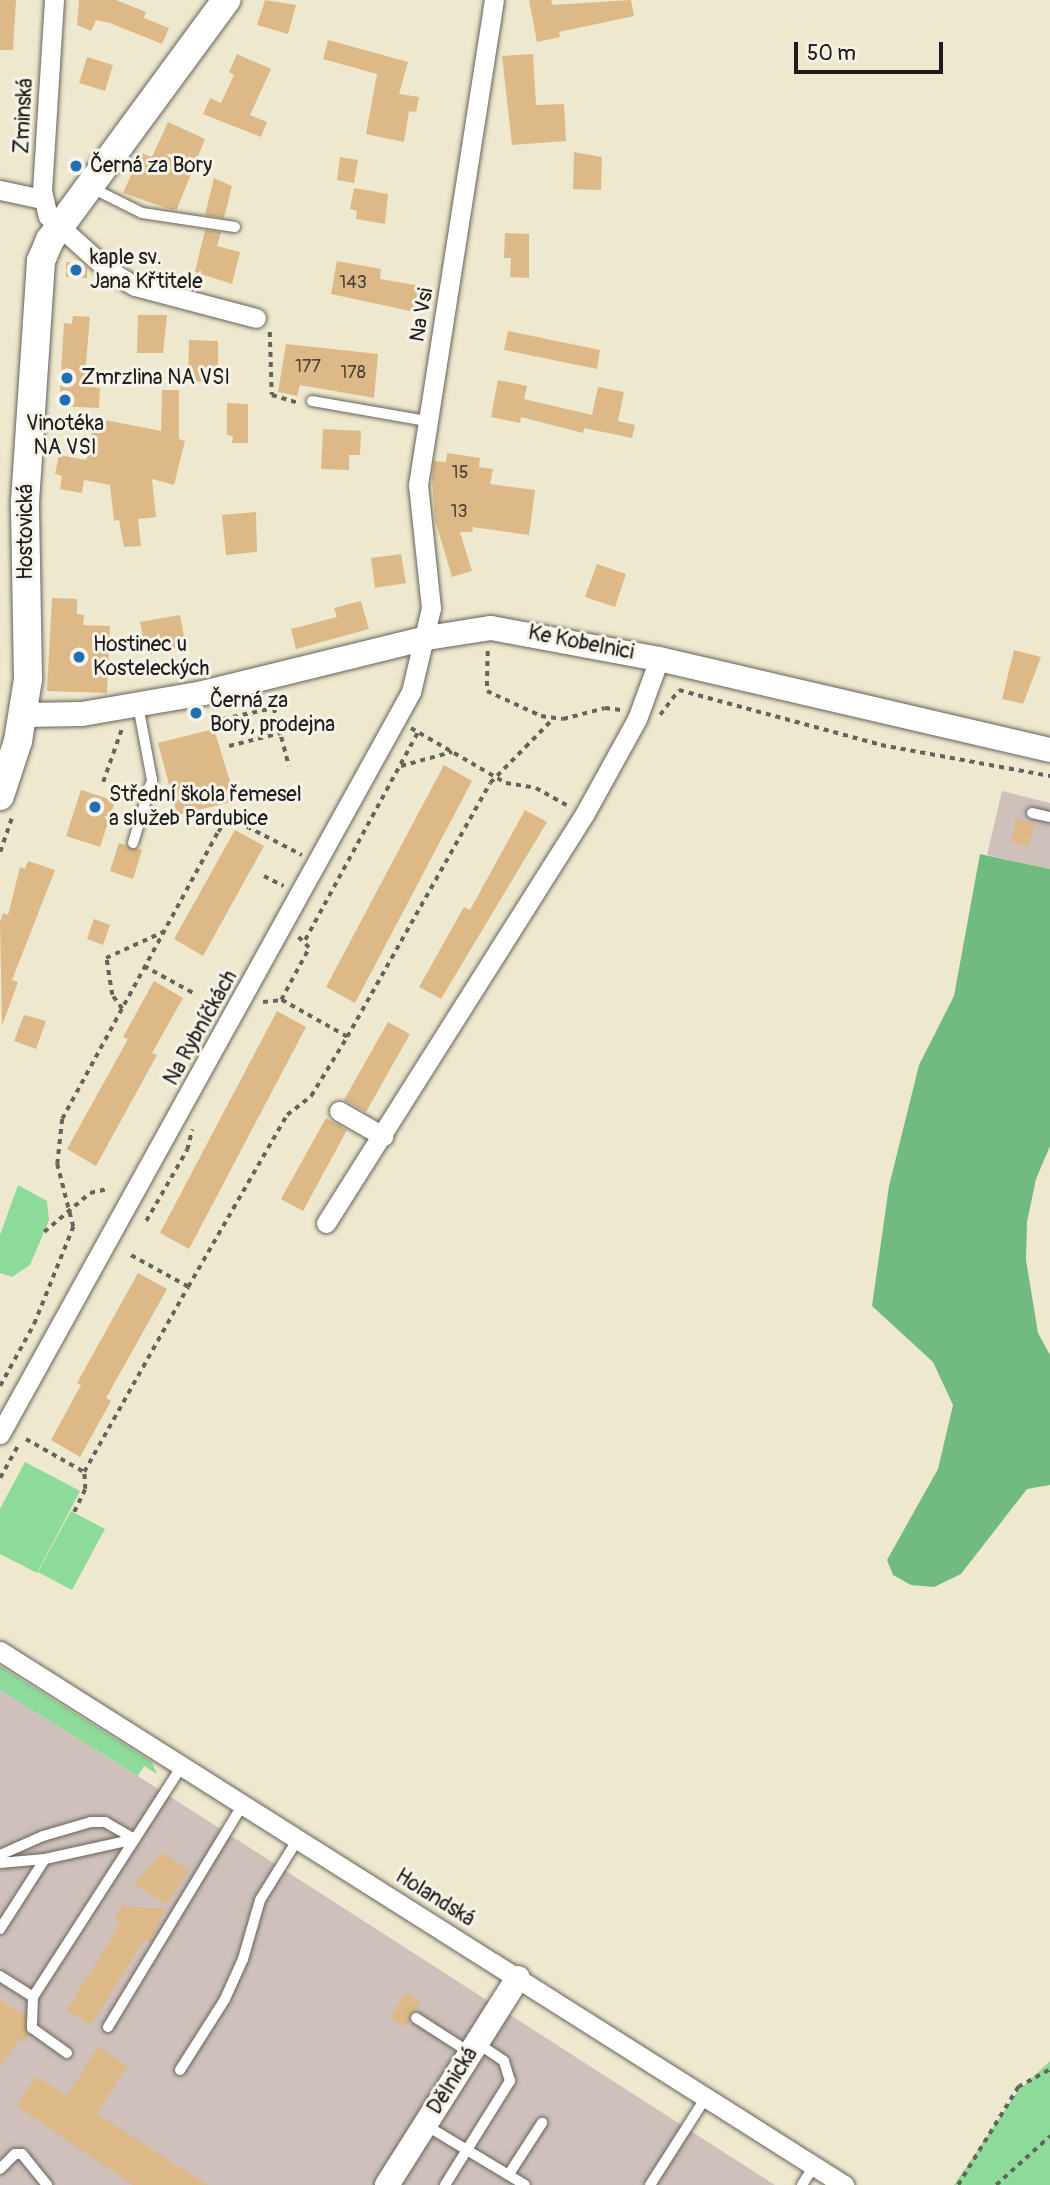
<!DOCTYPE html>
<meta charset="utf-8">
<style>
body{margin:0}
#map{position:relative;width:1050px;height:2185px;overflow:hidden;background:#eee8ce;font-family:Pangolin,sans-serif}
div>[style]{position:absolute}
.industrial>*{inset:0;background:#cfc0bb}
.green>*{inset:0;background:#8cdb9a}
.forest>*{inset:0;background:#71bb82}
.building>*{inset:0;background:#ddb988}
.path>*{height:3.5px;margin-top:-1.75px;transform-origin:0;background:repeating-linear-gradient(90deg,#66635a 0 5px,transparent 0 10px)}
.roads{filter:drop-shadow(0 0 2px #66635a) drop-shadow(0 0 2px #66635a)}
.service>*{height:10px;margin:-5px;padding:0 5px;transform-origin:5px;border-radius:5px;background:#fff}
.minor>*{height:19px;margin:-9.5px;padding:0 9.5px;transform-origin:9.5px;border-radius:9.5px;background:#fff}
.tertiary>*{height:24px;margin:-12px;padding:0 12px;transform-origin:12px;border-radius:12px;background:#fff}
.secondary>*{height:28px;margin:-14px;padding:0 14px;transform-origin:14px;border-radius:14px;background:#fff}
.dots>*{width:19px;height:19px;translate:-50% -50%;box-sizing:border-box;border:4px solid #f7f3e8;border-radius:50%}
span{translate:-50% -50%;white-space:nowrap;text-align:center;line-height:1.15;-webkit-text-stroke:6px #f7f3e8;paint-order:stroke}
.number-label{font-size:18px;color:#4c4337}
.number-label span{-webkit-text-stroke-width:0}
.street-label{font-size:21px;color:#1c1c1c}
.poi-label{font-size:21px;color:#1c1c1c}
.left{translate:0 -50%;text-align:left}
.scale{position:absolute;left:794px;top:42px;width:149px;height:32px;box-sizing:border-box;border:4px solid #1c1c1c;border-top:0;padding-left:9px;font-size:21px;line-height:24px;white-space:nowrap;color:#1c1c1c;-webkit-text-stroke:5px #f7f3e8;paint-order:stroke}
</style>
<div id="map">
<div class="industrial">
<div style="clip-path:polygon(1002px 791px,1050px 803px,1050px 869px,987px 855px)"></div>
<div style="clip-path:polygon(0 1690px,141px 1778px,775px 2185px,0 2185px)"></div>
</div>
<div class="green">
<div style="clip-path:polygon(18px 1185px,47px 1201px,49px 1220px,30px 1265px,12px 1277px,0 1273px,0 1235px)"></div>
<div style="clip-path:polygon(25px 1462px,80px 1491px,37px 1573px,0 1554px,0 1509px)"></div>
<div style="clip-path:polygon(71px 1511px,105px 1529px,72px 1590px,38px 1572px)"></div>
<div style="clip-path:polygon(0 1666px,152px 1762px,157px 1774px,144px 1766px,138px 1776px,0 1690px)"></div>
<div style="clip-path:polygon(1050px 2061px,1050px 2185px,954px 2185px,1017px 2092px)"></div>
</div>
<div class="forest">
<div style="clip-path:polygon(980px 854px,1050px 869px,1050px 1146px,1036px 1179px,1027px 1222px,1026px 1260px,1038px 1333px,1050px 1355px,1050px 1485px,1027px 1489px,961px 1574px,934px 1587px,911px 1585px,893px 1575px,887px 1560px,938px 1469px,953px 1405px,933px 1362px,872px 1306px,889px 1186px,919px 1065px,954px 996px)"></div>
</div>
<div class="building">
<div style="clip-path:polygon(0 0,16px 0,13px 50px,0 50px)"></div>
<div style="clip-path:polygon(79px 0,116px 0,146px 12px,144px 18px,169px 28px,162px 44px,110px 23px,96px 20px,91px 31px,77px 25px)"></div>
<div style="clip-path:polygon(265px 0,296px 5px,288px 34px,257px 25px)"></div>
<div style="clip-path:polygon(529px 0,551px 0,553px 5px,631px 0,634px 16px,559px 32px,560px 37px,537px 42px)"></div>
<div style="clip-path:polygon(328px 40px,408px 62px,399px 94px,419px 97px,416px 112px,409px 111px,404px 142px,366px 134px,377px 74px,323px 59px)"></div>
<div style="clip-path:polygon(237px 54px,271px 69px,250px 115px,267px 122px,261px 137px,203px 114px,210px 98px,221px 103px,234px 75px,229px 72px)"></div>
<div style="clip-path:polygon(533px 54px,536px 105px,564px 104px,566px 141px,512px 145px,502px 56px)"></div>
<div style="clip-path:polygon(87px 57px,113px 65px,105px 91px,79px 83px)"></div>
<div style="clip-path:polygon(168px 122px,205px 139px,177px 209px,172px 210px,123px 193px,141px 153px,152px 157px)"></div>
<div style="clip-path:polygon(574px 152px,602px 157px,601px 190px,573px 189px)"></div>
<div style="clip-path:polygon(340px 157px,358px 160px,354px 183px,337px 180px)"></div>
<div style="clip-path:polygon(214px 178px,232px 186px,224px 218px,205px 215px)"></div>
<div style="clip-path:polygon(354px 188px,388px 194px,385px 224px,356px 219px,357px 211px,350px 209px)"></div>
<div style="clip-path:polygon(205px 230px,221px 232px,217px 246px,240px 252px,232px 284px,195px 272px)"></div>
<div style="clip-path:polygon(505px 233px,529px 234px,529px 278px,510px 277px,511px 258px,504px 258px)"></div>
<div style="clip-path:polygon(337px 261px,381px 269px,380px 279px,420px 286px,415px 312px,331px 294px)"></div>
<div style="clip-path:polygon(66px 262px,81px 262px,87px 268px,87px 278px,66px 277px)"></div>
<div style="clip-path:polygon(138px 315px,167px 315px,163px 353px,137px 353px)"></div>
<div style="clip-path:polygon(73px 316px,90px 317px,85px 374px,92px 374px,91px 387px,100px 388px,99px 408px,59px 406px,64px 323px,72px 324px)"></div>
<div style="clip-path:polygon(508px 331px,600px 350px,597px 369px,504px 350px)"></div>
<div style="clip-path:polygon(189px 340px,218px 341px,218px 382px,188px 381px)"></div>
<div style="clip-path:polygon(286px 344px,378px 354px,374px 398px,300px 385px,297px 396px,278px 392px)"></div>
<div style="clip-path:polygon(498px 380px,527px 386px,524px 399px,592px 415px,598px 387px,624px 392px,618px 421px,635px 425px,632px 438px,584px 428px,583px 433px,521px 417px,520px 423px,491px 417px)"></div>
<div style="clip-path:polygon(162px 390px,179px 390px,179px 439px,185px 441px,174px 485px,152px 479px,156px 517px,138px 519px,141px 546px,124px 547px,119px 520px,114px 521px,110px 485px,84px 480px,82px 493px,60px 489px,62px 476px,55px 474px,59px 455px,86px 460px,95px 418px,161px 431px)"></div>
<div style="clip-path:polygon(227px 403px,248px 404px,248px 443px,232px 443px,233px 436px,227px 435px)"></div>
<div style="clip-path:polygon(323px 429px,361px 431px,360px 455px,349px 455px,349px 470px,321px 469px)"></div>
<div style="clip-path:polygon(447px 453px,480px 458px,479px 467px,493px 469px,490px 484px,535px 490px,529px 535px,472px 527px,473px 532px,460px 532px,472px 571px,452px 577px,435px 520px,432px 477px,434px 461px,446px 462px)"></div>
<div style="clip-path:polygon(256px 512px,257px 552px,226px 555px,222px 515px)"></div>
<div style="clip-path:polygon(401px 554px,406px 583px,375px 588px,371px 558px)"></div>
<div style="clip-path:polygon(597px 564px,626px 574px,615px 607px,585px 597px)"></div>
<div style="clip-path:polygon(52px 598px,77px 599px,77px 614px,84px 615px,83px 625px,110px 626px,107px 693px,47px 691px)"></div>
<div style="clip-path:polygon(361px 601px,369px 629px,296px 649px,291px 629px,337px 617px,334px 608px)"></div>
<div style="clip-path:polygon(180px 615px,186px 646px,151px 654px,149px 646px,145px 647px,140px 622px)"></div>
<div style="clip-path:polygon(1014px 650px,1041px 657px,1023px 704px,1002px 699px)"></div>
<div style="clip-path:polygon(214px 729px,236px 801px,177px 815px,158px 743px)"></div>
<div style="clip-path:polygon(444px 765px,472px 781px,355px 1003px,326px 987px)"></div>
<div style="clip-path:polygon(81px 790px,115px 801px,100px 847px,66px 836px)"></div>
<div style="clip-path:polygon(525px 810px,547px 822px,441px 999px,419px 987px,464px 907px,470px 910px)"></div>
<div style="clip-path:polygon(1016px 819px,1034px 824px,1029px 846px,1011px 842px)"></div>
<div style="clip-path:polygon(235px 830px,264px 846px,203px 956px,174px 939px)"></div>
<div style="clip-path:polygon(119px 843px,142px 850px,133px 879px,110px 871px)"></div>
<div style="clip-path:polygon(28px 861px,55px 870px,12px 980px,18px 982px,2px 1026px,0 922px,3px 913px,8px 915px,20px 867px,25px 869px)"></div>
<div style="clip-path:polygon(94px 919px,110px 925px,103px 945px,87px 939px)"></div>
<div style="clip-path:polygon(154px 981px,183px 998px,152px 1053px,157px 1055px,96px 1166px,67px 1149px,128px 1039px,123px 1037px)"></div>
<div style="clip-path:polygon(277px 1011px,306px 1027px,189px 1249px,160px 1233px)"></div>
<div style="clip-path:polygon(24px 1015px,46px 1021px,36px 1049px,14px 1041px)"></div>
<div style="clip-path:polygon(388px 1022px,410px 1034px,366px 1112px,344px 1100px)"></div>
<div style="clip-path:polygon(326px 1118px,347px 1130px,303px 1211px,281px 1199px)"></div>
<div style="clip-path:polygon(138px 1273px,167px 1289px,106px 1398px,111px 1401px,80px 1457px,51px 1440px,81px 1385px,77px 1383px)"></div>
<div style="clip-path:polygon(162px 1853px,189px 1870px,167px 1904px,134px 1884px)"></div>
<div style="clip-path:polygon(122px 1906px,165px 1909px,150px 1942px,145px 1939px,91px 2025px,67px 2010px,120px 1924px,114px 1919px)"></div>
<div style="clip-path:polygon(406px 1992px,421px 2001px,405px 2027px,390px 2017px)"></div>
<div style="clip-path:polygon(0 2000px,25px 2015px,28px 2035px,23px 2043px,18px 2040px,0 2068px)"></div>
<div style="clip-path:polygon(98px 2047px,127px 2066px,97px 2114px,208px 2185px,133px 2185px,17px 2106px,36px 2076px,67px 2096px)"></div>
</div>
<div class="path">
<div style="left:270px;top:332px;width:63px;rotate:88.2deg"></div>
<div style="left:272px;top:395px;width:28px;rotate:17deg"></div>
<div style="left:488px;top:651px;width:40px;rotate:91.4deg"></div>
<div style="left:487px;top:691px;width:60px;rotate:24.8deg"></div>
<div style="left:541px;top:716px;width:22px;rotate:8deg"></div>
<div style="left:563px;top:719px;width:43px;rotate:-14.7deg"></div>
<div style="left:605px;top:708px;width:16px;rotate:7deg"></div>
<div style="left:660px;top:715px;width:31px;rotate:-53deg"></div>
<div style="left:679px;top:690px;width:209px;rotate:15.2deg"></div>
<div style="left:881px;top:745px;width:172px;rotate:10.4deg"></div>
<div style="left:223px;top:719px;width:52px;rotate:-12.2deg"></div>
<div style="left:274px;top:708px;width:60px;rotate:75.5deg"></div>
<div style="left:411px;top:728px;width:110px;rotate:30.1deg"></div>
<div style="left:506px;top:783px;width:30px;rotate:9deg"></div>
<div style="left:536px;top:788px;width:38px;rotate:29deg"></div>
<div style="left:229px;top:746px;width:54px;rotate:-14deg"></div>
<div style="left:401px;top:766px;width:53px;rotate:-15.4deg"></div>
<div style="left:103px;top:782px;width:57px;rotate:-70.6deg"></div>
<div style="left:0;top:852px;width:39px;rotate:-71deg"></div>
<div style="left:264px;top:876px;width:22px;rotate:27deg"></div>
<div style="left:305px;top:940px;width:237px;rotate:-61.5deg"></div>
<div style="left:144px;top:966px;width:60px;rotate:28.7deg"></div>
<div style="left:263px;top:1002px;width:18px;rotate:-6deg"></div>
<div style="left:122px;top:1009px;width:17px;rotate:-126deg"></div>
<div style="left:112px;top:995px;width:37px;rotate:-99deg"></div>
<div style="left:106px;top:958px;width:63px;rotate:-24.5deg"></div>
<div style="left:347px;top:1037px;width:291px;rotate:-60.6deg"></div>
<div style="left:490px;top:783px;width:90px;rotate:-45.5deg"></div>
<div style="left:146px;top:1221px;width:82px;rotate:-60deg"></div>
<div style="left:187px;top:1150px;width:21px;rotate:-76deg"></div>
<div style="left:44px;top:1232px;width:60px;rotate:-40.3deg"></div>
<div style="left:90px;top:1193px;width:18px;rotate:-13deg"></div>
<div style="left:188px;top:1287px;width:198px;rotate:-60.1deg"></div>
<div style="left:287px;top:1115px;width:31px;rotate:-38deg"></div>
<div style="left:311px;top:1096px;width:69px;rotate:-58.6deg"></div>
<div style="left:347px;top:1037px;width:76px;rotate:-150.7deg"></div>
<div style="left:281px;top:1000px;width:59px;rotate:-61.7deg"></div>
<div style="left:309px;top:948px;width:17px;rotate:-135deg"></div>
<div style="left:0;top:1386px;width:71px;rotate:-61.3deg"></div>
<div style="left:34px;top:1324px;width:105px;rotate:-68.1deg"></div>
<div style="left:73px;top:1227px;width:65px;rotate:-104.3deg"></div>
<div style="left:57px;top:1164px;width:45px;rotate:-83.7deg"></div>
<div style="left:62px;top:1119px;width:327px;rotate:-61.5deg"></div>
<div style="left:218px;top:832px;width:10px;rotate:-53deg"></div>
<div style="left:224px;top:824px;width:14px;rotate:-8deg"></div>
<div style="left:238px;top:822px;width:72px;rotate:27.3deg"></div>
<div style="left:26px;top:1439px;width:67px;rotate:29.6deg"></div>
<div style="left:84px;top:1472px;width:212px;rotate:-60.7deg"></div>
<div style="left:188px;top:1287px;width:68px;rotate:-151.2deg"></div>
<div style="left:0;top:1478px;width:37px;rotate:-61deg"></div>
<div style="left:74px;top:1512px;width:25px;rotate:-64deg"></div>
<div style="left:85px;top:1489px;width:17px;rotate:-93deg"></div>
<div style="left:958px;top:2185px;width:115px;rotate:-58.5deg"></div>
<div style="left:1018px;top:2087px;width:37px;rotate:-29deg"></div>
<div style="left:996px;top:2185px;width:73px;rotate:-42.2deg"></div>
</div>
<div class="roads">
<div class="service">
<div style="left:92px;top:188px;width:56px;rotate:26.6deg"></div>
<div style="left:142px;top:213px;width:94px;rotate:8.6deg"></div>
<div style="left:312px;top:401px;width:117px;rotate:9.9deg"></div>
<div style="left:1032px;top:813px;width:18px;rotate:13deg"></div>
<div style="left:133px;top:843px;width:66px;rotate:-73.2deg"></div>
<div style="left:152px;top:780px;width:76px;rotate:-100.6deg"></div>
<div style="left:0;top:1855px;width:47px;rotate:-23.8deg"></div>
<div style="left:43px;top:1836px;width:50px;rotate:-16.3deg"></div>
<div style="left:91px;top:1822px;width:14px"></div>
<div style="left:105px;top:1822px;width:34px;rotate:30deg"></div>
<div style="left:0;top:1863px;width:45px;rotate:-5.1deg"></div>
<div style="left:45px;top:1859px;width:92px;rotate:-12.5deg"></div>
<div style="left:0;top:1929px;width:83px;rotate:-57.3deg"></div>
<div style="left:0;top:1976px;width:39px;rotate:32deg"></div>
<div style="left:33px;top:1997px;width:275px;rotate:-57.2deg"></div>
<div style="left:33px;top:1997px;width:31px;rotate:92deg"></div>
<div style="left:32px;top:2028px;width:43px;rotate:35.5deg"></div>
<div style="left:416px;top:2018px;width:63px;rotate:32.7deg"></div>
<div style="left:108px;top:2027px;width:261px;rotate:-58.8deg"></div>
<div style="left:180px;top:2070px;width:84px;rotate:-57.6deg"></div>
<div style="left:225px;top:1999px;width:44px;rotate:-65.8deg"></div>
<div style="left:243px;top:1959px;width:61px;rotate:-73.9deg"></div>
<div style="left:260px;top:1900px;width:72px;rotate:-58.1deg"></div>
<div style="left:427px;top:2126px;width:114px;rotate:31deg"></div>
<div style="left:0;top:2169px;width:21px;rotate:-45deg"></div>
<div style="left:15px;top:2154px;width:7px"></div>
<div style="left:22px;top:2154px;width:40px;rotate:51deg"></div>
<div style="left:509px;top:2174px;width:61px;rotate:-57.1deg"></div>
<div style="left:445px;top:2185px;width:123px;rotate:-58deg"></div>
<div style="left:510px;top:2081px;width:21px;rotate:-107deg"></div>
<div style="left:504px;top:2061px;width:32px;rotate:-146deg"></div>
<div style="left:650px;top:2185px;width:104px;rotate:-57.5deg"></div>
<div style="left:802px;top:2185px;width:22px;rotate:-58deg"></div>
</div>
<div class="minor">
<div style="left:54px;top:0;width:191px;rotate:93.6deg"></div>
<div style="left:42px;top:191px;width:26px;rotate:77deg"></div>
<div style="left:48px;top:216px;width:81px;rotate:42deg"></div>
<div style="left:108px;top:270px;width:31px;rotate:31deg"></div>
<div style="left:135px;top:286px;width:125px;rotate:14.8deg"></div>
<div style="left:0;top:190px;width:43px;rotate:12.1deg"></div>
<div style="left:339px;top:1111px;width:51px;rotate:29.6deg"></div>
<div style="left:326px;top:1223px;width:483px;rotate:-57.7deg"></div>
<div style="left:584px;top:815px;width:110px;rotate:-61.1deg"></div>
<div style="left:637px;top:719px;width:64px;rotate:-69.9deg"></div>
<div style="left:0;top:1434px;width:848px;rotate:-61.02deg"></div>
<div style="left:411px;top:692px;width:86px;rotate:-76.6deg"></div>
<div style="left:431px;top:608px;width:124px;rotate:-96deg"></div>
<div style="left:418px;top:485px;width:491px;rotate:-81.1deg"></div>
<div style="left:0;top:1651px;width:999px;rotate:32.32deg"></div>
</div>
<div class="tertiary">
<div style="left:25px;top:715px;width:57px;rotate:-1deg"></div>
<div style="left:82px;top:714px;width:123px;rotate:-9.8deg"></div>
<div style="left:203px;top:693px;width:231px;rotate:-13.8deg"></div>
<div style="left:427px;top:638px;width:65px;rotate:-8.9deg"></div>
<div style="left:491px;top:628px;width:171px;rotate:10.5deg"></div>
<div style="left:659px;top:659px;width:401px;rotate:13.1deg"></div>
<div style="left:387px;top:2185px;width:245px;rotate:-57.7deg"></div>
</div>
<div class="secondary">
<div style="left:0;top:796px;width:58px;rotate:-71.9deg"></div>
<div style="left:18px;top:741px;width:63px;rotate:-80.8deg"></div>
<div style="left:28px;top:679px;width:177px;rotate:-91deg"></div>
<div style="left:25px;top:502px;width:242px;rotate:-86.2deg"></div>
<div style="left:41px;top:261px;width:23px;rotate:-67deg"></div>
<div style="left:50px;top:240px;width:298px;rotate:-53.7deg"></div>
</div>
</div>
<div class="dots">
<div style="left:76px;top:166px;background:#1f6fb2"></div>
<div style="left:76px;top:270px;background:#1f6fb2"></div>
<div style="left:67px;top:378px;background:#1f6fb2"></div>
<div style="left:65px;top:400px;background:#1f6fb2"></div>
<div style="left:79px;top:657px;background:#1f6fb2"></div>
<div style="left:196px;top:713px;background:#1f6fb2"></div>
<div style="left:95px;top:807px;background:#1f6fb2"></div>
</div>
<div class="number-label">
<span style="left:353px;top:283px">143</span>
<span style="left:308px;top:367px">177</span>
<span style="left:353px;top:373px">178</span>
<span style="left:460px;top:473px">15</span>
<span style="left:459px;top:512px">13</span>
</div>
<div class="street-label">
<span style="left:24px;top:116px;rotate:-87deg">Zminská</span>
<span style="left:422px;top:315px;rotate:-80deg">Na Vsi</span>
<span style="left:26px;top:532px;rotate:-90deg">Hostovická</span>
<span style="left:581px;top:643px;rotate:11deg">Ke Kobelnici</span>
<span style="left:201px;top:1028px;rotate:-61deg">Na Rybníčkách</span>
<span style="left:435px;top:1898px;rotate:32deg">Holandská</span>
<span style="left:453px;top:2081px;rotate:-58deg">Dělnická</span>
</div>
<div class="poi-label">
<span class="left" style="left:90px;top:166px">Černá za Bory</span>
<span class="left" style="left:90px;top:270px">kaple sv.<br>Jana Křtitele</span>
<span class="left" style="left:81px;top:378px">Zmrzlina NA VSI</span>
<span style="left:65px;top:436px">Vinotéka<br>NA VSI</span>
<span class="left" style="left:93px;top:657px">Hostinec u<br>Kosteleckých</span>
<span class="left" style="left:210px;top:713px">Černá za<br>Bory, prodejna</span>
<span class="left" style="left:109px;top:807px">Střední škola řemesel<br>a služeb Pardubice</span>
</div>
<div class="scale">50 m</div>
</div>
